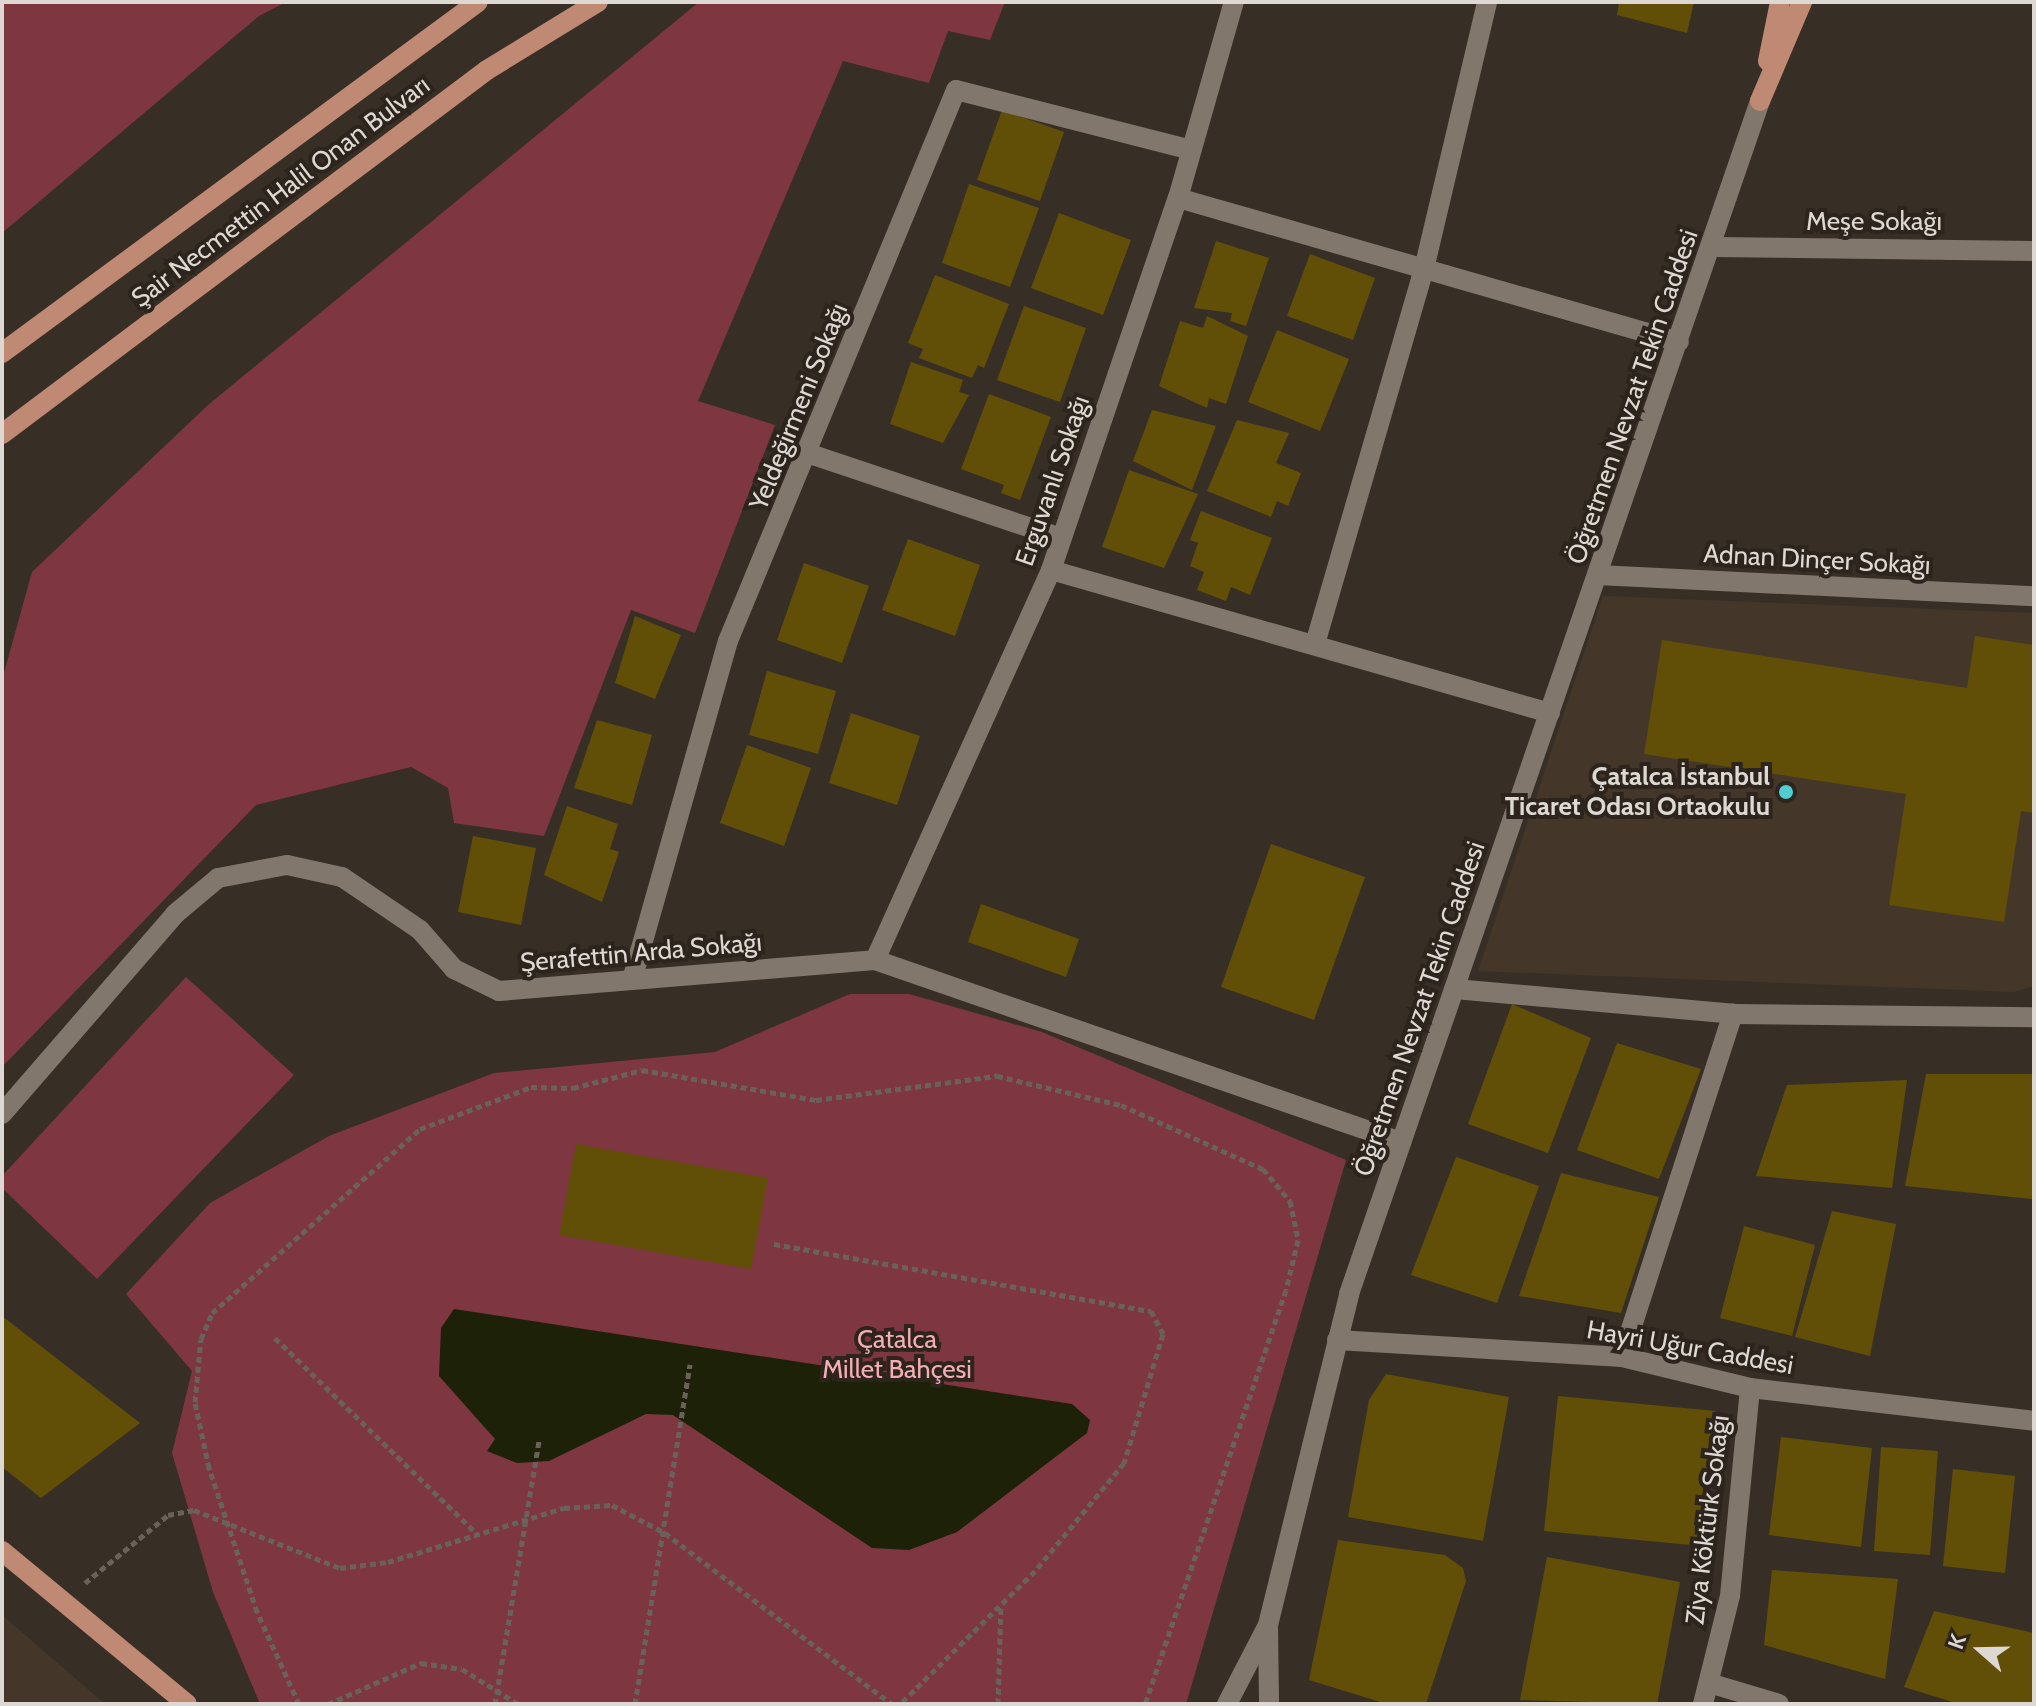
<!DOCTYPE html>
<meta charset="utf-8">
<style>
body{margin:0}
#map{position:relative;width:2036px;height:1706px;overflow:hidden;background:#372f26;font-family:Cabin,sans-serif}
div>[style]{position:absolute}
.built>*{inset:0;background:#44372a}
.green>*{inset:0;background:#7e3640}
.water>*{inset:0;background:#1c2108}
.building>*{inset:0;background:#614f08}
.path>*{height:5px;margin-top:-2.5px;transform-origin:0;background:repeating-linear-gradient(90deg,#6a625a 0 6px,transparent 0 10px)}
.minor>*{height:20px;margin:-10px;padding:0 10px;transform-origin:10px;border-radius:10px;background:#81776d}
.major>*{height:20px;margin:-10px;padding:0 10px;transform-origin:10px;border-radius:10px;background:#bf8973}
.dots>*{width:22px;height:22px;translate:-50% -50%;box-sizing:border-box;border:4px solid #2d251d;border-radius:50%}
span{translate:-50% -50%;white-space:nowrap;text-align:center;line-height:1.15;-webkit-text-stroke:8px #2d251d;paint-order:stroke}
.street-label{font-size:26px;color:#ddd8d2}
.poi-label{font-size:26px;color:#ddd8d2;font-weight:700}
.right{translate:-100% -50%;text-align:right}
.park-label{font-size:26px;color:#f4aeb3}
.frame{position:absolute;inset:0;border:4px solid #ddd8d2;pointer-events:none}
.north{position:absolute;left:1940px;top:1610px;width:80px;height:80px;-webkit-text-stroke:6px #2d251d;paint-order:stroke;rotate:290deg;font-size:22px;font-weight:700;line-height:32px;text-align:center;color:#ddd8d2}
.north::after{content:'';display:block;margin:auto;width:28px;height:36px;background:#ddd8d2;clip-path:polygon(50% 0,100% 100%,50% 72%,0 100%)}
</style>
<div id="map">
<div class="built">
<div style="clip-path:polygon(1603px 596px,2034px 613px,2034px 986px,2014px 992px,1478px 971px)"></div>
<div style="clip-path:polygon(2px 1615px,105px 1704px,2px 1704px)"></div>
</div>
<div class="green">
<div style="clip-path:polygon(2px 2px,286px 2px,259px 16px,2px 233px)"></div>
<div style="clip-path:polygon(699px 2px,1005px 2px,990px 40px,948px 31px,929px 83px,843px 61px,698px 401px,775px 425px,695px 633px,631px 610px,544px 836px,454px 823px,448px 788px,411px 767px,256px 805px,2px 1067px,2px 680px,32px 572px,208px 405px)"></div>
<div style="clip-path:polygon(186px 977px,294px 1075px,97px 1279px,2px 1188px,2px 1176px)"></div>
<div style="clip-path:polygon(850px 994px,909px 994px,1042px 1032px,1346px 1160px,1186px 1704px,260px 1704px,213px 1592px,172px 1453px,192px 1371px,126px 1294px,210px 1203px,329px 1136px,494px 1073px,715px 1052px)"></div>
</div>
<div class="water">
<div style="clip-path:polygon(454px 1309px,1072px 1404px,1090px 1420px,1087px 1433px,957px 1532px,909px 1550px,872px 1548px,673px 1415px,646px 1414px,549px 1461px,517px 1463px,487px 1451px,495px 1439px,439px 1376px,441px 1328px)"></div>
</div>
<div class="building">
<div style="clip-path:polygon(1619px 2px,1694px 2px,1687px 33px,1617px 15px)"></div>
<div style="clip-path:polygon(1002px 110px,1064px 132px,1040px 201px,977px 180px)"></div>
<div style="clip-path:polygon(969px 184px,1039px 208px,1010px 287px,942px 263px)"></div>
<div style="clip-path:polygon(1059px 213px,1131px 240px,1103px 315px,1031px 288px)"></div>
<div style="clip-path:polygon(1216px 241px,1269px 258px,1246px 326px,1230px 321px,1232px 313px,1194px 308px)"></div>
<div style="clip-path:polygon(1310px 254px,1375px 278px,1353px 340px,1287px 316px)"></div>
<div style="clip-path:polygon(935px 275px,1009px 304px,984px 368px,978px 365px,972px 378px,919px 358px,923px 349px,908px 343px)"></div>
<div style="clip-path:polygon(1024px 306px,1086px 328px,1060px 402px,997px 380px)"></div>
<div style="clip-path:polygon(1207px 316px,1248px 336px,1226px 404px,1209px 398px,1207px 408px,1159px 386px,1180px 321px,1203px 328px)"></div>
<div style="clip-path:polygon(1277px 330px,1349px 359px,1320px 431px,1248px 402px)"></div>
<div style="clip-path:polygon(911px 362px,963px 380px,959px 392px,969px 395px,943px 443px,890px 424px)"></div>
<div style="clip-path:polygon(989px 394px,1051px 417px,1020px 500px,1001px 493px,1004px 485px,961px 469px)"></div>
<div style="clip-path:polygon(1152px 410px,1216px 426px,1192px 490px,1133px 461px)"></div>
<div style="clip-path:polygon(1237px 420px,1289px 433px,1276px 463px,1301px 473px,1288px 506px,1277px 501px,1271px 517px,1207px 491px)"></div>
<div style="clip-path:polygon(1129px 470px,1198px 494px,1164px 568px,1102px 547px)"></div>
<div style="clip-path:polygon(1201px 511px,1272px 538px,1250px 595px,1231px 587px,1226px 601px,1197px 590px,1204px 572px,1190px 566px,1198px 543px,1190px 540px)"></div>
<div style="clip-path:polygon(908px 539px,980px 565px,955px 636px,882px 610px)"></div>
<div style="clip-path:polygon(804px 563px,869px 586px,842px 663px,777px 640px)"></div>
<div style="clip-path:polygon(635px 616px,681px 635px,655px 699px,615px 683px)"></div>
<div style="clip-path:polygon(1975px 636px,2034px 645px,2034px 813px,2021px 811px,2004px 922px,1889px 905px,1906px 794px,1644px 754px,1662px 640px,1967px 688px)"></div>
<div style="clip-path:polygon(767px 671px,836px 691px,818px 754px,749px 735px)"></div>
<div style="clip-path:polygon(851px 713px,920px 736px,897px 805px,829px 783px)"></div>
<div style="clip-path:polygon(597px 720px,652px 735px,632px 805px,574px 788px)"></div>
<div style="clip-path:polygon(747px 745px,811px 768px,784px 846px,720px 823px)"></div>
<div style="clip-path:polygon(567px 806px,618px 824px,610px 849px,619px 852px,602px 902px,544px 875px)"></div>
<div style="clip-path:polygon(473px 836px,536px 848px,521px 925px,458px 912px)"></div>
<div style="clip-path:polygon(1271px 844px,1365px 877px,1314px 1020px,1221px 987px)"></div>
<div style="clip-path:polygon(981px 904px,1079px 939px,1066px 977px,968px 942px)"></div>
<div style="clip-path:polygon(1512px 1004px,1591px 1038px,1548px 1153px,1468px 1124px)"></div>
<div style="clip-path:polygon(1617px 1043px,1701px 1069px,1659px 1179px,1577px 1150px)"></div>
<div style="clip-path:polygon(1926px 1074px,2034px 1074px,2032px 1199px,1905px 1186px)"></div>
<div style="clip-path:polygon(1907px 1080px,1892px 1188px,1756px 1176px,1787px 1085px)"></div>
<div style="clip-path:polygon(576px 1144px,768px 1178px,751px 1269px,559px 1235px)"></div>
<div style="clip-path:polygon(1456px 1157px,1539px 1186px,1497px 1303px,1411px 1275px)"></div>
<div style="clip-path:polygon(1561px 1173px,1659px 1197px,1621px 1313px,1519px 1296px)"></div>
<div style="clip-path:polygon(1832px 1211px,1896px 1224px,1870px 1356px,1795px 1337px)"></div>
<div style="clip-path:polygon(1744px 1226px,1815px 1245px,1792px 1336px,1720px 1318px)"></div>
<div style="clip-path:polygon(2px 1316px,140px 1423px,41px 1498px,2px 1467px)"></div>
<div style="clip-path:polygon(1386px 1374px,1509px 1397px,1483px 1541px,1348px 1517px,1369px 1400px)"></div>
<div style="clip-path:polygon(1558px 1396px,1715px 1411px,1701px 1546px,1544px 1531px)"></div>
<div style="clip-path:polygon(1781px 1437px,1872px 1448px,1861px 1547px,1769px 1535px)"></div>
<div style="clip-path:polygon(1881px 1447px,1938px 1451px,1930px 1555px,1874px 1551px)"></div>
<div style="clip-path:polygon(1953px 1469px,2015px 1476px,2005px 1573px,1943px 1566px)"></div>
<div style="clip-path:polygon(1338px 1540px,1445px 1555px,1463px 1568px,1466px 1581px,1426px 1704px,1387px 1704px,1309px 1680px)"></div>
<div style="clip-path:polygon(1547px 1557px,1680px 1582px,1657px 1704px,1520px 1700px)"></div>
<div style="clip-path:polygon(1772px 1570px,1898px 1579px,1885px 1679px,1764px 1645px)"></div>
<div style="clip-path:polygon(1934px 1611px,2034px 1633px,2032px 1704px,1959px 1704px,1904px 1687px)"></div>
</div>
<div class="path">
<div style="left:774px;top:1244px;width:383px;rotate:10.1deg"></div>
<div style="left:1151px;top:1311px;width:26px;rotate:62deg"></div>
<div style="left:1163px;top:1334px;width:135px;rotate:106.8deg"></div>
<div style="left:1124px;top:1463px;width:140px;rotate:129.5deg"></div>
<div style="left:1035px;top:1571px;width:190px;rotate:135.4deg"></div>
<div style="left:275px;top:1338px;width:279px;rotate:44.1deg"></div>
<div style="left:85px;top:1583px;width:107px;rotate:-39.3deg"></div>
<div style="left:168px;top:1515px;width:26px;rotate:-11deg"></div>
<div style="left:194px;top:1510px;width:157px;rotate:21.7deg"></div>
<div style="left:340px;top:1568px;width:48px;rotate:-7.1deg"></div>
<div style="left:388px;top:1562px;width:184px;rotate:-17.1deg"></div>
<div style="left:564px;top:1508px;width:48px;rotate:-3.6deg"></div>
<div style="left:612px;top:1505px;width:60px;rotate:27.8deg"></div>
<div style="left:665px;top:1533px;width:284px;rotate:37deg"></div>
<div style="left:299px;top:1704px;width:101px;rotate:-114.5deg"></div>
<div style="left:257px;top:1612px;width:152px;rotate:-108.4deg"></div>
<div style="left:209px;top:1468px;width:67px;rotate:-102deg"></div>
<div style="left:195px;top:1402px;width:63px;rotate:-84.6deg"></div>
<div style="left:201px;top:1339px;width:28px;rotate:-67deg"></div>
<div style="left:212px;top:1313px;width:278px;rotate:-41.5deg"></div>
<div style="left:420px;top:1129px;width:119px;rotate:-20.7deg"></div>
<div style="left:531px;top:1087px;width:42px;rotate:1.4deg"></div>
<div style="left:573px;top:1088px;width:71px;rotate:-14.6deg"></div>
<div style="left:642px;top:1070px;width:177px;rotate:9.8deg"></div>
<div style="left:816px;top:1100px;width:183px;rotate:-7.6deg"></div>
<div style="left:997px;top:1076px;width:127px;rotate:13.2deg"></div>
<div style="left:1121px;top:1105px;width:156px;rotate:24.3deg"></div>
<div style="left:1263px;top:1169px;width:42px;rotate:49.8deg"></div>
<div style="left:1290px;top:1201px;width:40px;rotate:78deg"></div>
<div style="left:1298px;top:1240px;width:51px;rotate:103.5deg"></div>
<div style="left:1286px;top:1290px;width:437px;rotate:108.8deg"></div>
<div style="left:328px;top:1704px;width:102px;rotate:-23.8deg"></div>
<div style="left:421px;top:1663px;width:41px;rotate:8.3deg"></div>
<div style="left:462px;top:1669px;width:66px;rotate:32deg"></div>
<div style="left:495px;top:1704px;width:267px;rotate:-80.5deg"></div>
<div style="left:635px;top:1704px;width:344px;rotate:-80.8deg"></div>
<div style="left:998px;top:1704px;width:99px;rotate:-88.3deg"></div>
</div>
<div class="minor">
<div style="left:1178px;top:198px;width:521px;rotate:16.04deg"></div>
<div style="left:1713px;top:247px;width:321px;rotate:0.7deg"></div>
<div style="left:810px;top:454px;width:265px;rotate:18.5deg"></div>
<div style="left:1051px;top:570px;width:519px;rotate:15.99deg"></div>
<div style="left:1598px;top:575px;width:437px;rotate:2.8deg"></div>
<div style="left:1315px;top:644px;width:391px;rotate:-73.8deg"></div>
<div style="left:1424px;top:269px;width:274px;rotate:-76.7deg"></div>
<div style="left:875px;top:960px;width:428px;rotate:-65.7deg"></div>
<div style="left:1051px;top:570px;width:393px;rotate:-71.2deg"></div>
<div style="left:1178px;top:198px;width:204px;rotate:-74.1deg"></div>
<div style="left:632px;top:980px;width:352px;rotate:-74.2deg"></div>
<div style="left:728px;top:641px;width:596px;rotate:-67.52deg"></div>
<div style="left:956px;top:90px;width:243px;rotate:14.3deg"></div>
<div style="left:1455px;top:989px;width:279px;rotate:5.1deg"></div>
<div style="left:1733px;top:1014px;width:301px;rotate:0.6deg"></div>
<div style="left:2px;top:1114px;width:264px;rotate:-49.1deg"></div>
<div style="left:175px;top:914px;width:56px;rotate:-39.9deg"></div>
<div style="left:218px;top:878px;width:70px;rotate:-10.7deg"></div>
<div style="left:287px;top:865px;width:56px;rotate:12.3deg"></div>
<div style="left:342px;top:877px;width:94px;rotate:34.2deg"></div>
<div style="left:420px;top:930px;width:52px;rotate:48.9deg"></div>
<div style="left:454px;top:969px;width:50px;rotate:26.1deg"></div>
<div style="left:499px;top:991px;width:377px;rotate:-4.7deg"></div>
<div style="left:875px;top:960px;width:557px;rotate:19.09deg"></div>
<div style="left:1337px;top:1340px;width:286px;rotate:3.4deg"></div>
<div style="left:1622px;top:1357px;width:132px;rotate:13.6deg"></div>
<div style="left:1750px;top:1388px;width:286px;rotate:6.6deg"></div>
<div style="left:1622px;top:1357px;width:361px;rotate:-72.1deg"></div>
<div style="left:1268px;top:1629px;width:75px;rotate:89.2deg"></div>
<div style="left:1709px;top:1683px;width:73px;rotate:16.7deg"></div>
<div style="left:1227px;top:1704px;width:89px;rotate:-62.6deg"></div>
<div style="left:1268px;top:1625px;width:341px;rotate:-76.2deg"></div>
<div style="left:1349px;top:1294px;width:1262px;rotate:-70.99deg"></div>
<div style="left:1703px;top:1704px;width:111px;rotate:-76deg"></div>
<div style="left:1730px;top:1596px;width:209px;rotate:-84.5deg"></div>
</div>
<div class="major">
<div style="left:1768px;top:61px;width:60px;rotate:-78.5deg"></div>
<div style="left:1760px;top:101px;width:108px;rotate:-67deg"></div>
<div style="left:2px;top:353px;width:591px;rotate:-36.4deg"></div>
<div style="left:2px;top:434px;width:606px;rotate:-36.89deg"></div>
<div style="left:487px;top:70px;width:130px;rotate:-31.5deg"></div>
<div style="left:2px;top:1551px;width:240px;rotate:39.6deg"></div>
</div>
<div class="dots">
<div style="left:1786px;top:792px;background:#52ccd1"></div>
</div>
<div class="street-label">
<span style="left:281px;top:192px;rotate:-37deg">Şair Necmettin Halil Onan Bulvarı</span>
<span style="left:1874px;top:222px">Meşe Sokağı</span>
<span style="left:1633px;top:397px;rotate:-71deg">Öğretmen Nevzat Tekin Caddesi</span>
<span style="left:799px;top:407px;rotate:-68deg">Yeldeğirmeni Sokağı</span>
<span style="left:1053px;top:481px;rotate:-71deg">Erguvanlı Sokağı</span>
<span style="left:1817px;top:560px;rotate:3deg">Adnan Dinçer Sokağı</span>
<span style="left:641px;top:953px;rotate:-5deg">Şerafettin Arda Sokağı</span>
<span style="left:1420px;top:1009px;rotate:-71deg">Öğretmen Nevzat Tekin Caddesi</span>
<span style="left:1690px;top:1348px;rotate:10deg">Hayri Uğur Caddesi</span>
<span style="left:1708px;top:1520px;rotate:-83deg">Ziya Köktürk Sokağı</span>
</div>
<div class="poi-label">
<span class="right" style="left:1770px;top:792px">Çatalca İstanbul<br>Ticaret Odası Ortaokulu</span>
</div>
<div class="park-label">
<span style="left:897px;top:1355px">Çatalca<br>Millet Bahçesi</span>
</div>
<div class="frame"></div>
<div class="north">K</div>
</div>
